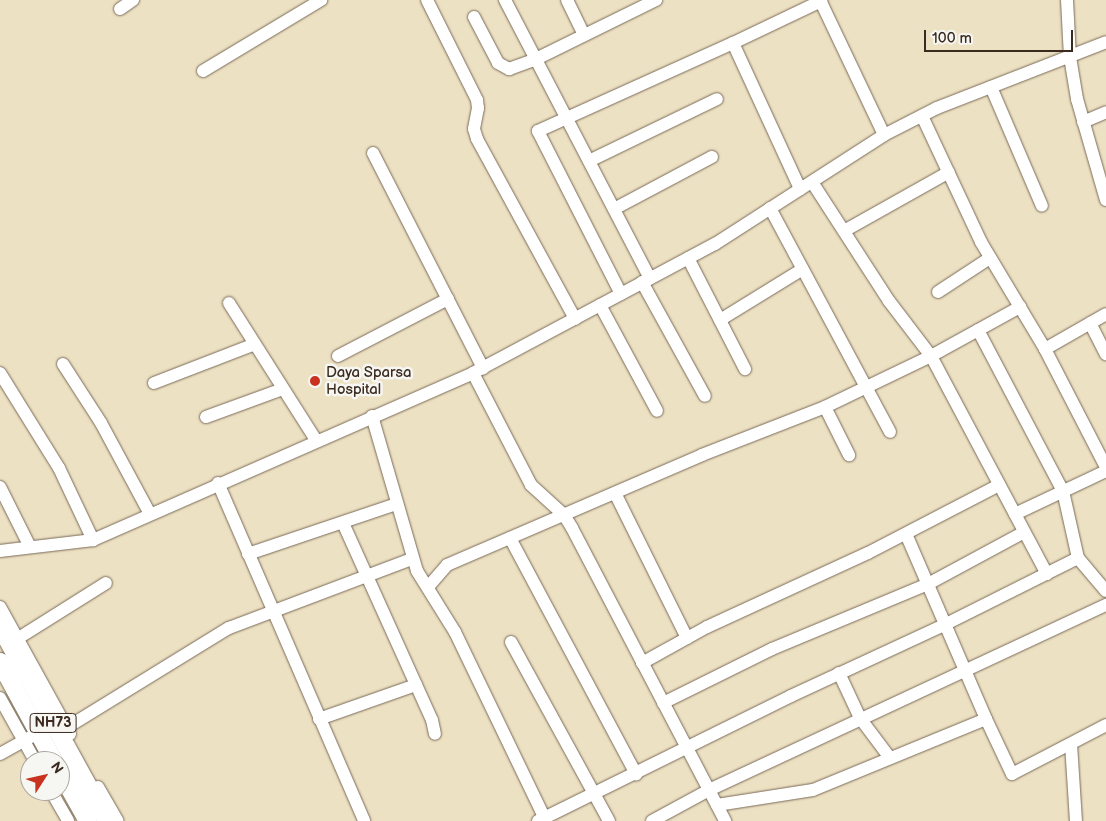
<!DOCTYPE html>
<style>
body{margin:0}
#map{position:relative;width:1106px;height:821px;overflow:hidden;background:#ede1c3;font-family:"Balsamiq Sans",sans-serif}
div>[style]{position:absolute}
.roads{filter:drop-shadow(0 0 1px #796a58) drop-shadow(0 0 1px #796a58)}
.minor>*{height:12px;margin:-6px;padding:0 6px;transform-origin:6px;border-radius:6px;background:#fff}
.highway>*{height:18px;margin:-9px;padding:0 9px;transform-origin:9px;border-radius:9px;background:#fff}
.dots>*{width:14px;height:14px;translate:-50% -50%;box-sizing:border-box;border:2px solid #f6f6f2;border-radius:50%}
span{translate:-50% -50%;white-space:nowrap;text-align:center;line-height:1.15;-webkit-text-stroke:5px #f6f6f2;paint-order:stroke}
.shield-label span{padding:1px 4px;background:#f6f6f2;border:1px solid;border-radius:4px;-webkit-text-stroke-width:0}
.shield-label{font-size:14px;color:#3b2a1e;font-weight:700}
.poi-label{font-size:15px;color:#3b2a1e}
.left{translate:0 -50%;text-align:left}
.north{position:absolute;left:20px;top:751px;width:50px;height:50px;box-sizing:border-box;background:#f6f6f2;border:1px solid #aba49d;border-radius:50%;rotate:55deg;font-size:14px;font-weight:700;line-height:20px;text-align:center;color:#3b2a1e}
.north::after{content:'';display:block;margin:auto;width:18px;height:22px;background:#c8321e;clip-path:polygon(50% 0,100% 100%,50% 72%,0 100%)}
.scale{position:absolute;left:924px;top:30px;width:149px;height:22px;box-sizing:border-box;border:2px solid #3b2a1e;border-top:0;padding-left:6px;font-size:15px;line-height:18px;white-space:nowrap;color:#3b2a1e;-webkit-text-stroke:4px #f6f6f2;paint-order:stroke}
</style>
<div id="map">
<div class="roads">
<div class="minor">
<div style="left:427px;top:0;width:112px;rotate:63.4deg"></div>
<div style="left:477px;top:100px;width:8px;rotate:83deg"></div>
<div style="left:478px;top:108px;width:21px;rotate:101deg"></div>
<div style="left:474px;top:129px;width:10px;rotate:73deg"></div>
<div style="left:477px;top:139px;width:205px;rotate:61.4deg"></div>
<div style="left:505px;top:0;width:314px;rotate:62.5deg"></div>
<div style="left:567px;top:0;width:39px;rotate:64deg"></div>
<div style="left:820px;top:0;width:149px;rotate:64.6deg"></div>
<div style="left:1067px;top:0;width:57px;rotate:87deg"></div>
<div style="left:1070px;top:57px;width:43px;rotate:80.5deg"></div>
<div style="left:1077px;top:99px;width:105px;rotate:74deg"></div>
<div style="left:120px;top:9px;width:16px;rotate:-35deg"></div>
<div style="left:474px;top:17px;width:52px;rotate:62.4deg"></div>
<div style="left:498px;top:63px;width:13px;rotate:29deg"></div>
<div style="left:509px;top:69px;width:29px;rotate:-20deg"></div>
<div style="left:536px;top:59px;width:134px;rotate:-26.2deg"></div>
<div style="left:733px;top:43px;width:161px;rotate:65.3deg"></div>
<div style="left:203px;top:71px;width:138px;rotate:-31deg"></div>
<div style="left:991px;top:87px;width:129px;rotate:66.8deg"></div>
<div style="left:922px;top:116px;width:139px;rotate:64.9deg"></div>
<div style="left:981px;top:242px;width:125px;rotate:59.1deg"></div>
<div style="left:1045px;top:349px;width:133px;rotate:62.7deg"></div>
<div style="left:1083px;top:122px;width:25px;rotate:-23deg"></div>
<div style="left:373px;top:153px;width:242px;rotate:62.9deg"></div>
<div style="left:589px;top:161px;width:142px;rotate:-25.8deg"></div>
<div style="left:812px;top:182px;width:142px;rotate:57.1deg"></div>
<div style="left:889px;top:301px;width:69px;rotate:52.6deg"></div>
<div style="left:931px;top:356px;width:247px;rotate:62deg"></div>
<div style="left:770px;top:208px;width:254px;rotate:61.8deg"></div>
<div style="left:614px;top:209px;width:111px;rotate:-28deg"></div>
<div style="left:844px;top:231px;width:120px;rotate:-29.3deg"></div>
<div style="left:688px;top:258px;width:125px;rotate:62.8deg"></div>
<div style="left:642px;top:282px;width:130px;rotate:61.1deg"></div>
<div style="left:938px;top:292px;width:62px;rotate:-33.2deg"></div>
<div style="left:621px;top:294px;width:183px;rotate:-117deg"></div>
<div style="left:538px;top:131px;width:214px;rotate:-24.3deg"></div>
<div style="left:733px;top:43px;width:98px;rotate:-25.5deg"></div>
<div style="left:229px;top:303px;width:162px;rotate:57.6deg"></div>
<div style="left:600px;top:305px;width:120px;rotate:61.7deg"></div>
<div style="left:720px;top:320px;width:97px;rotate:-31.6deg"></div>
<div style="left:1090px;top:323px;width:35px;rotate:63deg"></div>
<div style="left:978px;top:330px;width:182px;rotate:62.2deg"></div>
<div style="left:1063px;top:491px;width:69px;rotate:77.4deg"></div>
<div style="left:1078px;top:558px;width:43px;rotate:49.7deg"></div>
<div style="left:1045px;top:349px;width:70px;rotate:-29.8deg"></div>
<div style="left:338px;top:356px;width:124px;rotate:-27.4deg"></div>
<div style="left:63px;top:364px;width:70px;rotate:57.2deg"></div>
<div style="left:101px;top:423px;width:103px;rotate:61.7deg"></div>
<div style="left:0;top:373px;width:112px;rotate:58.2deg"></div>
<div style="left:59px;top:468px;width:80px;rotate:64.7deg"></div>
<div style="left:473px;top:373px;width:126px;rotate:62.6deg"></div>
<div style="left:531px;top:485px;width:45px;rotate:42.3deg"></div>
<div style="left:564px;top:515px;width:15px;rotate:58deg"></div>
<div style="left:572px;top:528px;width:331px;rotate:62.4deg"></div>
<div style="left:154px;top:383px;width:108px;rotate:-21.1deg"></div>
<div style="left:825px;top:407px;width:54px;rotate:63.4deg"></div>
<div style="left:372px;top:416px;width:161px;rotate:73.8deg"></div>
<div style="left:417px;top:571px;width:72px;rotate:58.1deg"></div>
<div style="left:455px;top:632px;width:210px;rotate:64.3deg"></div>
<div style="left:206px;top:417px;width:82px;rotate:-20deg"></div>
<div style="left:218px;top:483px;width:368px;rotate:66.6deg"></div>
<div style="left:0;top:487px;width:67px;rotate:63.4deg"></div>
<div style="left:615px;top:493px;width:162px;rotate:63.6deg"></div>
<div style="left:1015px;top:514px;width:101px;rotate:-25.3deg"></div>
<div style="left:343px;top:523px;width:216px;rotate:65.7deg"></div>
<div style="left:432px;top:720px;width:14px;rotate:78deg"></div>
<div style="left:906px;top:534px;width:202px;rotate:66.6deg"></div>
<div style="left:986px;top:719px;width:61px;rotate:64.7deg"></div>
<div style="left:1012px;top:774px;width:106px;rotate:-27.5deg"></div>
<div style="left:510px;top:538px;width:268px;rotate:61.9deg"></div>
<div style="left:0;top:551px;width:94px;rotate:-6.7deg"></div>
<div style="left:93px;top:540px;width:415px;rotate:-23.7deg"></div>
<div style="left:473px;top:373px;width:274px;rotate:-28.1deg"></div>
<div style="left:715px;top:244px;width:201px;rotate:-32.8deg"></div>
<div style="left:884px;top:135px;width:59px;rotate:-27deg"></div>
<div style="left:937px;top:108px;width:181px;rotate:-21.3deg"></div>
<div style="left:248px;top:554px;width:157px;rotate:-18.6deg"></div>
<div style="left:428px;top:587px;width:29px;rotate:-49deg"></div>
<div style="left:447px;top:565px;width:278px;rotate:-23.3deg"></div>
<div style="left:702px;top:455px;width:132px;rotate:-21.3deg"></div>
<div style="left:825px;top:407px;width:118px;rotate:-25.7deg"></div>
<div style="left:931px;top:356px;width:102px;rotate:-28.8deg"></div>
<div style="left:0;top:607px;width:145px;rotate:61.1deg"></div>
<div style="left:17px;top:639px;width:105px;rotate:-32.2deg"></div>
<div style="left:511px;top:642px;width:204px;rotate:61.3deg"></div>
<div style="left:642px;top:663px;width:74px;rotate:-29deg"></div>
<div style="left:707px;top:627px;width:177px;rotate:-24.7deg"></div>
<div style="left:868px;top:553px;width:148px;rotate:-27.4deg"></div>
<div style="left:839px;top:673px;width:50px;rotate:65deg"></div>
<div style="left:860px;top:718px;width:50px;rotate:53.1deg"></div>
<div style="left:0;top:698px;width:72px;rotate:60.9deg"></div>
<div style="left:663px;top:703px;width:122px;rotate:-26.4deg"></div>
<div style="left:772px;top:649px;width:169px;rotate:-22.6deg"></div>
<div style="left:928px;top:584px;width:109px;rotate:-28.4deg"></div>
<div style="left:319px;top:719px;width:103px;rotate:-19.3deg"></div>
<div style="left:58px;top:733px;width:201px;rotate:-31.6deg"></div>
<div style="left:229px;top:628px;width:196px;rotate:-20.7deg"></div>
<div style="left:1071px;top:744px;width:77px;rotate:86.3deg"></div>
<div style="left:0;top:754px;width:35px;rotate:-29deg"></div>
<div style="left:98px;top:787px;width:39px;rotate:60deg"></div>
<div style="left:51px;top:791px;width:34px;rotate:60deg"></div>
<div style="left:717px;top:805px;width:97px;rotate:-8.9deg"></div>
<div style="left:813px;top:790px;width:187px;rotate:-22.3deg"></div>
<div style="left:538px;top:821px;width:282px;rotate:-26.3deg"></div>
<div style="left:791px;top:696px;width:169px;rotate:-24.9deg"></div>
<div style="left:944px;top:625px;width:150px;rotate:-26.6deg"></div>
<div style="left:652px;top:821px;width:65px;rotate:-28.5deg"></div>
<div style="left:709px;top:790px;width:438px;rotate:-25deg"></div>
</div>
<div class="highway">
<div style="left:0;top:626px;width:222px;rotate:61.2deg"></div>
<div style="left:0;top:662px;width:113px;rotate:61.4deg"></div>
<div style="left:60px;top:771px;width:57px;rotate:60.8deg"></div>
</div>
</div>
<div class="dots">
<div style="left:315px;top:381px;background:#c8321e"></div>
</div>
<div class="shield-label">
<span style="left:53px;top:723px">NH73</span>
</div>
<div class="poi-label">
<span class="left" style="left:326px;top:381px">Daya Sparsa<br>Hospital</span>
</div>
<div class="north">N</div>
<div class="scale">100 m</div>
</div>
